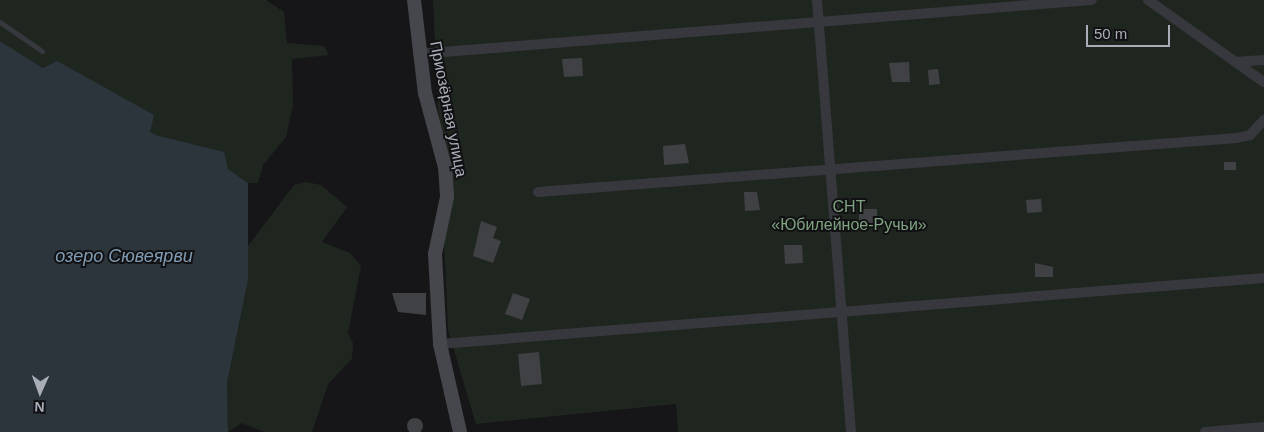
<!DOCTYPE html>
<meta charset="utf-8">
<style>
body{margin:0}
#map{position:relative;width:1264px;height:432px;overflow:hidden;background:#161618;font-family:Arial,sans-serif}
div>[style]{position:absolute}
.green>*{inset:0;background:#1e261f}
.water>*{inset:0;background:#2c353c}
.building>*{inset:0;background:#404145}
.round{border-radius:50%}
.lane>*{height:5px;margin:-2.5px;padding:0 2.5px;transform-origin:2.5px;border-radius:2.5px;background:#37383d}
.street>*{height:10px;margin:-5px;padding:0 5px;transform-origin:5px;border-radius:5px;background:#37383d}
.secondary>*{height:14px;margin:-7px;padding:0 7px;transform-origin:7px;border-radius:7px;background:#45474d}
span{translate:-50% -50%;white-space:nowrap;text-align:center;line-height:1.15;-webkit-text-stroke:4px #111113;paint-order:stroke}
.street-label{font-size:16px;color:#a8adb8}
.park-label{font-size:16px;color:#7fa381}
.water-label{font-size:18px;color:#7f9bb3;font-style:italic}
.north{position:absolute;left:15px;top:367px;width:50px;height:50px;-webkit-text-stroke:4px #111113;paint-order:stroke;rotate:182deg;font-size:14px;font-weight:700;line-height:20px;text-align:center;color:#a8adb8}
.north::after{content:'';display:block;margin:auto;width:18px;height:22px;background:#a8adb8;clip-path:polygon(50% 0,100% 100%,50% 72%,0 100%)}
.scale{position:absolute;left:1086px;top:25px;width:84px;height:22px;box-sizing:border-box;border:2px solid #a8adb8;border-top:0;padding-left:6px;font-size:15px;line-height:18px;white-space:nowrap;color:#a8adb8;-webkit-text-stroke:4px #111113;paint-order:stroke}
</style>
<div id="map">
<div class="green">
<div style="clip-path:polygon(0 0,266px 0,284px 12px,287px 43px,324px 46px,329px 55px,292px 59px,293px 105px,286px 137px,263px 165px,258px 183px,248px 183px,228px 169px,223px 152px,156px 135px,150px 133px,153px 116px,43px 68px,0 41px)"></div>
<div style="clip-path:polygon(433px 0,1264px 0,1264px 432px,678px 432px,676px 404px,476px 424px,448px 330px)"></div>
<div style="clip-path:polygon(306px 182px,321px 185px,347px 207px,322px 242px,350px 253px,361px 266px,348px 333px,353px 343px,352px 359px,328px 384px,312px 432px,264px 432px,242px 423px,228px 432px,227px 383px,248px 280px,248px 246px,294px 185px)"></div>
</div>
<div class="water">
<div style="clip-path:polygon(0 41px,43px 68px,57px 61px,154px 115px,150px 132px,156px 135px,224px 152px,228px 169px,248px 183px,248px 280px,227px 383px,228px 432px,0 432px)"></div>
</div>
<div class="building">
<div style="clip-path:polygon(582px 58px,583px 76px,564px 77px,562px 59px)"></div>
<div style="clip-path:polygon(909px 62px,910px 82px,892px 82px,889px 63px)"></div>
<div style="clip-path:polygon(938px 69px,940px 84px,929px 85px,928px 70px)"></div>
<div style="clip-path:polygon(685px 144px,689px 163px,664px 165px,663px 146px)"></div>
<div style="clip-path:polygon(1224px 162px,1236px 162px,1236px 170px,1224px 170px)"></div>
<div style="clip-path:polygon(744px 192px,757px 192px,760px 210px,745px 211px)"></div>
<div style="clip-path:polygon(1041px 199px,1042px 212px,1027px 213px,1026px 200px)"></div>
<div style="clip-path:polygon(859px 209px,877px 209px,877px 224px,859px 224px)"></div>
<div style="clip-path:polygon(481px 221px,497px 227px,493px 238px,501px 241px,493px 263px,473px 256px)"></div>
<div style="clip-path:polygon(784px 245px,802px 245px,803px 263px,785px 264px)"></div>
<div style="clip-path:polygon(1035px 263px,1053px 267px,1053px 277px,1035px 277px)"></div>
<div style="clip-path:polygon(392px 293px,426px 293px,426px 315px,398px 312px)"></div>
<div style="clip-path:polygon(513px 293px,530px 299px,522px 320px,505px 314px)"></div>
<div style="clip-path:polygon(539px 352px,542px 384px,521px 386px,518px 354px)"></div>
<div class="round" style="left:407px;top:418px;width:16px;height:16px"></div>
</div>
<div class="lane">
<div style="left:0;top:22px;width:51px;rotate:34.6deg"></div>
</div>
<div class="street">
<div style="left:817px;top:0;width:433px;rotate:85.5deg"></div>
<div style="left:1148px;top:0;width:142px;rotate:35.3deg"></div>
<div style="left:418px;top:54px;width:676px;rotate:-4.58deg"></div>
<div style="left:1235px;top:62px;width:29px;rotate:-4deg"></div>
<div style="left:538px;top:192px;width:701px;rotate:-4.42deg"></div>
<div style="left:1237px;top:138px;width:13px;rotate:-13deg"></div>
<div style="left:1250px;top:135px;width:21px;rotate:-47deg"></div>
<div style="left:440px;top:344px;width:827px;rotate:-4.58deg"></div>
<div style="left:1205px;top:432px;width:59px;rotate:-4.8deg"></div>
</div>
<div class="secondary">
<div style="left:414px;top:0;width:94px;rotate:83.3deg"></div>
<div style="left:425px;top:93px;width:77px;rotate:74.9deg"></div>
<div style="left:445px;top:167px;width:30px;rotate:86deg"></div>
<div style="left:447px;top:197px;width:58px;rotate:101.9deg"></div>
<div style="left:435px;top:254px;width:90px;rotate:86.8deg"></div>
<div style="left:440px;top:344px;width:90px;rotate:77.2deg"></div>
</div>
<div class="street-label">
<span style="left:448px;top:109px;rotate:79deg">Приозёрная улица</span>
</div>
<div class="park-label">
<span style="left:849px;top:216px">СНТ<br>«Юбилейное-Ручьи»</span>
</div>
<div class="water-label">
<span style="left:124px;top:256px">озеро Сювеярви</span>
</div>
<div class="north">N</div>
<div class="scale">50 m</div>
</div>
